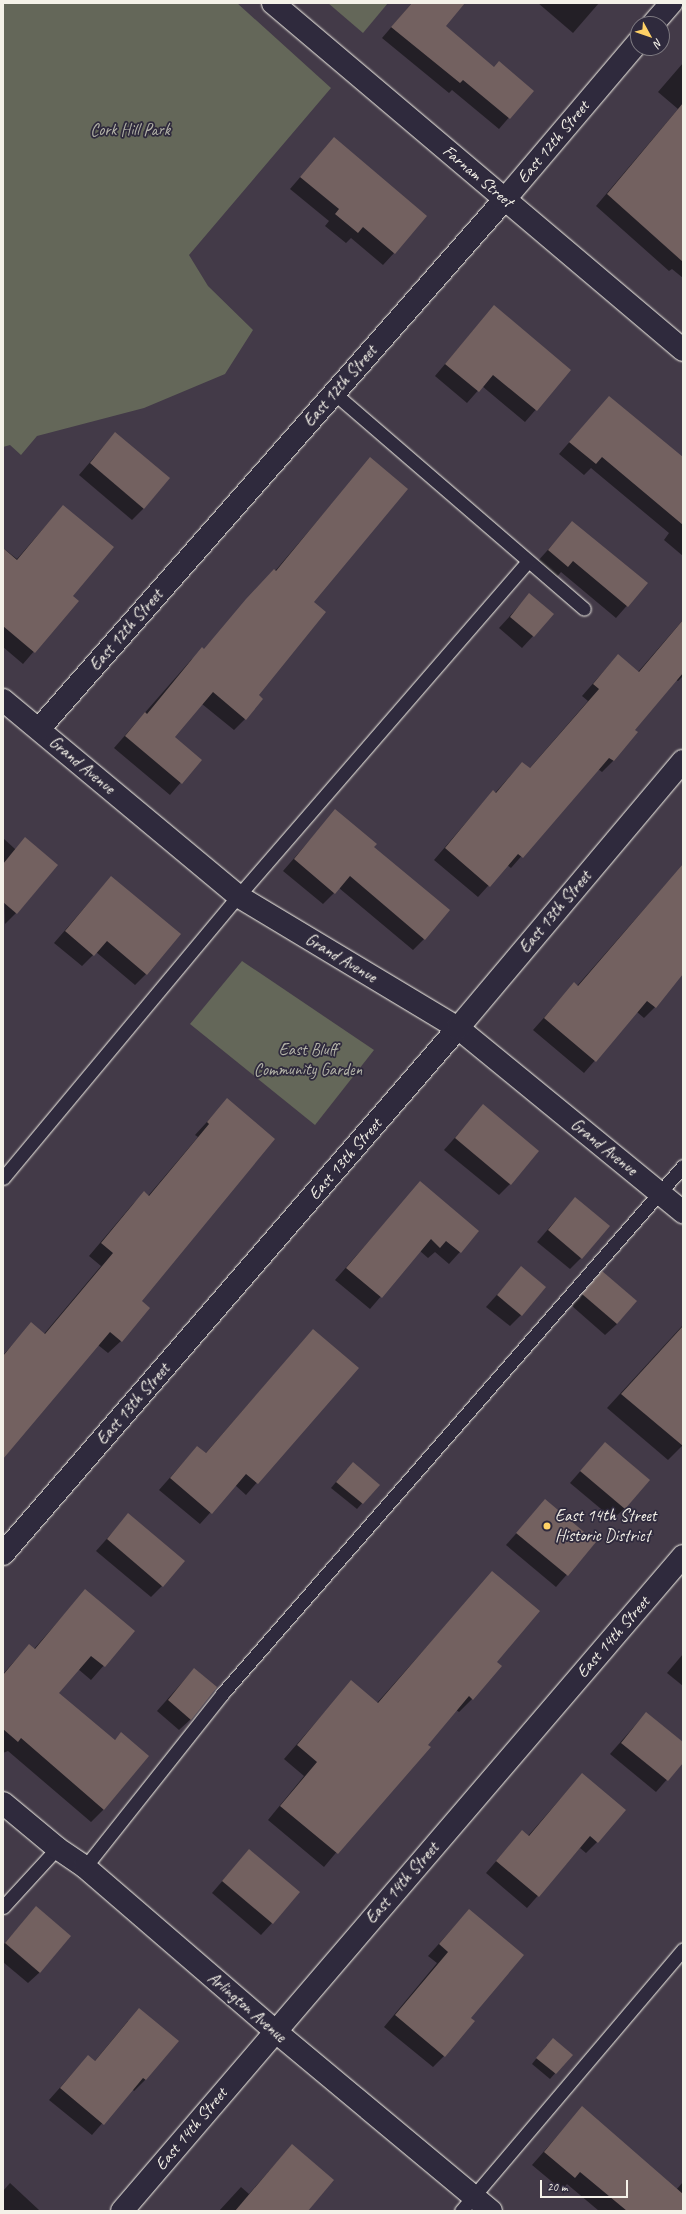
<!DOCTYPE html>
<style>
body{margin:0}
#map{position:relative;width:686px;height:2214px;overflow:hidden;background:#433a48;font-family:Caveat,sans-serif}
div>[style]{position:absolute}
.green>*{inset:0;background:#646759}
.shadow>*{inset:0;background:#0007}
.building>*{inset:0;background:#736160}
.roads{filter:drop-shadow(0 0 1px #f4f1e8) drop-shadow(0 0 1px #f4f1e8)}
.service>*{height:13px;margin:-6.5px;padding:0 6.5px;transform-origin:6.5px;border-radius:6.5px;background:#2f2a3d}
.minor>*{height:22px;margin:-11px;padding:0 11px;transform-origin:11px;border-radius:11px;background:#2f2a3d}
.tertiary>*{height:22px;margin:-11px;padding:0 11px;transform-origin:11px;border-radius:11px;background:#2f2a3d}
.dots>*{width:11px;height:11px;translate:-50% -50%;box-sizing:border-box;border:2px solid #2f2a3d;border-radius:50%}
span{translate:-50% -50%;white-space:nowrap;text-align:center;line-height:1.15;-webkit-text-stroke:3.5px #2f2a3d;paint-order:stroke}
.park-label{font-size:17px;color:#b3b3a8}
.street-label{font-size:17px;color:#f4f1e8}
.poi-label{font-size:17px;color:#f4f1e8}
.left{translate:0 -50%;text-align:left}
.frame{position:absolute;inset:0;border:4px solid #f4f1e8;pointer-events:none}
.north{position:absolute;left:630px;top:16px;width:40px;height:40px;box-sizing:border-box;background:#2f2a3d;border:1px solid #7e7a81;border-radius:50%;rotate:130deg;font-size:11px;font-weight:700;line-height:16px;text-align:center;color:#f4f1e8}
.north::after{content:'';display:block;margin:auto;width:14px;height:18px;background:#ffd166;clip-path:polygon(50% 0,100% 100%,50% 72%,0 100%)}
.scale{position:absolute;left:540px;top:2180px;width:88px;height:18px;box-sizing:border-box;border:2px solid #f4f1e8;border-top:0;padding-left:5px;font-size:12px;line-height:14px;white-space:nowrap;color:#f4f1e8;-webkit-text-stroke:3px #2f2a3d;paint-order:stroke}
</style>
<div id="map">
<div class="green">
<div style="clip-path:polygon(3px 3px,237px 3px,331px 88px,189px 255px,208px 286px,253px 330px,225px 374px,144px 408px,37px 436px,21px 455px,10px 445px,3px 447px)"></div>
<div style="clip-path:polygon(328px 3px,388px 3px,363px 33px)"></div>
<div style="clip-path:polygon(242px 961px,374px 1050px,315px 1125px,190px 1024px)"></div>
</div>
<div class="shadow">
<div style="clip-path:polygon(412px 3px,425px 3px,445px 26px,494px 68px,532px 91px,499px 129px,452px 90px,449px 93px,382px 38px)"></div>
<div style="clip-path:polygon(538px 3px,599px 3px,573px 33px)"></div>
<div style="clip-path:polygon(683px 63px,683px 278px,672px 269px,669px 271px,596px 206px,678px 109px,658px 92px)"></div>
<div style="clip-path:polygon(334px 138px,394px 253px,383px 265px,351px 238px,346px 243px,325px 226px,329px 221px,290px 189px)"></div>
<div style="clip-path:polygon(494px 306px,570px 370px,525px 422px,482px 386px,467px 403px,435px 376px)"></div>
<div style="clip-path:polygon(609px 397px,683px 458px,683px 556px,664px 540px,669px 533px,591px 468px,584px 475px,559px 454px)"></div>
<div style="clip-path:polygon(115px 433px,144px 508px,132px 520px,79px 475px)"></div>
<div style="clip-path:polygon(370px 459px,312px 602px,245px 719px,234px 730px,202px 704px,173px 737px,200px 760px,170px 795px,114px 748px,191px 660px,204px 650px,275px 571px)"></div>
<div style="clip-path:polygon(63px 506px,71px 596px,77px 601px,23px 664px,3px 647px,3px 548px,17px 559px)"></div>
<div style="clip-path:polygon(572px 523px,647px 583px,616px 618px,561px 572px,556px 578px,537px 562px)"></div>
<div style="clip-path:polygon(529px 595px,533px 636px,522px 648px,499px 628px)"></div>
<div style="clip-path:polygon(683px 620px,683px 676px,678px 681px,676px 680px,634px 730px,637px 732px,613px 761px,602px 772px,598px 769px,511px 868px,507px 865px,478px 897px,434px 860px,493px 791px,495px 793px,522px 763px,529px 769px,588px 701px,582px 696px,618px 655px,638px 672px)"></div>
<div style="clip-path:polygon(335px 811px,373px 847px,424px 939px,413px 950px,339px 888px,323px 904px,283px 871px)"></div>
<div style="clip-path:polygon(3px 838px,15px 849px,16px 913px,5px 924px)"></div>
<div style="clip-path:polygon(683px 875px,683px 940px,655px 1007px,644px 1018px,637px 1012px,584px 1073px,533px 1030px,574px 984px,577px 986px,667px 883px)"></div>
<div style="clip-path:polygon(111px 877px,146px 974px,135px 985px,96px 952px,82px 966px,54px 943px)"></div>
<div style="clip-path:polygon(227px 1100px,121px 1341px,108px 1353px,98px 1345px,3px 1457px,3px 1355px,32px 1324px,44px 1334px,101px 1266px,89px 1256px,132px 1205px,144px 1193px,148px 1196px,198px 1137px,195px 1135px)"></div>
<div style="clip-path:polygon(484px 1105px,510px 1184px,499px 1195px,444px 1150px)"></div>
<div style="clip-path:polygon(420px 1183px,478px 1232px,449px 1264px,435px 1252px,428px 1258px,420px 1251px,370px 1309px,335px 1280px)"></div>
<div style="clip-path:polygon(575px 1198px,581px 1258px,570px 1269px,537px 1242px)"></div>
<div style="clip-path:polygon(521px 1268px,521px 1315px,510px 1326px,486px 1307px)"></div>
<div style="clip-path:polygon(602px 1273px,617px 1324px,605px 1335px,572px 1306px)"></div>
<div style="clip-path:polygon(683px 1325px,683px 1445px,668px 1460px,607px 1408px)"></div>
<div style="clip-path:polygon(313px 1330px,357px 1368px,246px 1495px,235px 1485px,200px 1524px,159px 1490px,197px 1447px,205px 1454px)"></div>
<div style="clip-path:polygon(605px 1443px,625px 1508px,613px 1519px,570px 1483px)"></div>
<div style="clip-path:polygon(347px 1469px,378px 1485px,357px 1509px,331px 1488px)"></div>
<div style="clip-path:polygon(545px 1501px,595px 1542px,556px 1587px,506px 1545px)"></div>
<div style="clip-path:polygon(128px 1515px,162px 1586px,151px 1597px,96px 1551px)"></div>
<div style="clip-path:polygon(493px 1572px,496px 1662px,472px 1699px,459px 1712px,456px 1710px,324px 1867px,268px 1820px,304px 1776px,284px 1759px,351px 1682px,377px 1703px)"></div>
<div style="clip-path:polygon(85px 1591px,134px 1631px,91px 1680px,78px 1669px,58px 1693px,114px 1741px,121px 1734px,104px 1809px,91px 1822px,8px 1751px,3px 1753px,3px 1674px,29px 1645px,34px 1649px)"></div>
<div style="clip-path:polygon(683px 1654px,683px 1686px,667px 1673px)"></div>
<div style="clip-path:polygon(194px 1669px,191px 1719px,179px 1730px,157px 1711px)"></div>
<div style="clip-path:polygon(646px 1713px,683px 1743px,683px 1761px,656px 1792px,610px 1754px)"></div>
<div style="clip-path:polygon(582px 1774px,597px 1842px,586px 1853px,580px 1848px,527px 1908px,486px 1873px,522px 1831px,528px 1836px)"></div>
<div style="clip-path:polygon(249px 1850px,272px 1923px,261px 1935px,212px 1893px)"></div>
<div style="clip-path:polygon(36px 1908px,40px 1972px,28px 1983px,3px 1962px,3px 1945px)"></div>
<div style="clip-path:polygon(469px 1910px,470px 2018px,444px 2056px,433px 2067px,384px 2027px,437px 1963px,428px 1956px)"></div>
<div style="clip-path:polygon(128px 2021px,177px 2041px,145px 2080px,134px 2091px,132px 2089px,92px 2135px,49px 2100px,88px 2056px,94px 2062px)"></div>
<div style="clip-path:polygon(547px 2045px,571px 2055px,550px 2079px,532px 2064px)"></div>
<div style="clip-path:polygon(582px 2108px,676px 2190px,683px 2182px,683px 2211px,599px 2211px,567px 2184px,562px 2190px,532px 2165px)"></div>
<div style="clip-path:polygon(292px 2145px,307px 2211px,219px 2211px,241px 2187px,249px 2194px)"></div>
<div style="clip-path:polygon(10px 2183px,39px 2210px,38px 2211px,3px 2211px,3px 2191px)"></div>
</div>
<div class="building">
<div style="clip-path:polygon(412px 3px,465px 3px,446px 26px,494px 67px,499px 61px,534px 91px,510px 119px,463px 80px,460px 83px,391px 27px)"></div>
<div style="clip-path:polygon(683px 103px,683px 262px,607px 194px)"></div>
<div style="clip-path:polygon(334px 137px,427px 216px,395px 254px,363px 227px,358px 233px,335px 214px,339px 209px,300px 177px)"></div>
<div style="clip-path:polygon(494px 305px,571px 370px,537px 411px,493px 375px,479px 392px,445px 364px)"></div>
<div style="clip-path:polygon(609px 396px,683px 457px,683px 525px,602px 457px,596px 464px,569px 442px)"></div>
<div style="clip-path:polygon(115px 432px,170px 478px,144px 509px,90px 463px)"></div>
<div style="clip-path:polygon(370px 457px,408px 489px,314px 602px,326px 612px,259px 695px,263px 699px,246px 720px,213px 692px,175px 737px,202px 760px,182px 784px,125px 736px,145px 712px,147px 714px,202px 647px,204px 649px,246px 599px,274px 569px,276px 571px)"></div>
<div style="clip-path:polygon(63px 505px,114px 547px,73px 596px,79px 601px,35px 653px,3px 626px,3px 548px,17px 560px)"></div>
<div style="clip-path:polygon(572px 521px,648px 583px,628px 607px,573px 561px,568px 567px,548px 550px)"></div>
<div style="clip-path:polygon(529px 593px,554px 614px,534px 637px,510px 617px)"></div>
<div style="clip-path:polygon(683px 620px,683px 673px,635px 730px,638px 732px,614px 761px,609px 758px,523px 858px,518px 854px,490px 887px,445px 848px,493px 790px,496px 793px,522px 762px,530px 768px,599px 689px,593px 684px,618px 654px,639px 672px)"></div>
<div style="clip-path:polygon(335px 809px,377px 844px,374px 847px,450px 910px,425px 940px,350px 876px,335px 894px,294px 859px)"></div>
<div style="clip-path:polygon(25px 837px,58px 865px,17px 914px,3px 902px,3px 864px)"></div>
<div style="clip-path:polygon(683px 864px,683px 974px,656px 1008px,647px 1001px,596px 1062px,544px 1018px,574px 982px,578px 986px)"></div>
<div style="clip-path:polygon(111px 876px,181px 934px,147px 975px,107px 941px,94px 956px,65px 931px)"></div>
<div style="clip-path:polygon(227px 1098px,275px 1139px,142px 1301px,150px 1308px,122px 1342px,110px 1332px,3px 1459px,3px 1356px,31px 1322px,45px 1334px,113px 1253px,101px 1243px,144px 1191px,149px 1196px,209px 1124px,207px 1122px)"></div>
<div style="clip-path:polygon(483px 1104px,539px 1151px,511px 1185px,455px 1138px)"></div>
<div style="clip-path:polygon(420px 1181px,479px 1231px,461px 1253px,446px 1241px,440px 1248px,431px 1239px,382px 1298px,346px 1268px)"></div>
<div style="clip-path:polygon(575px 1197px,610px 1226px,582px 1259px,548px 1230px)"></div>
<div style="clip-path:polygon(521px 1266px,546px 1287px,522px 1316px,497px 1295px)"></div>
<div style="clip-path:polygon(602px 1271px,637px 1301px,617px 1324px,582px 1294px)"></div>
<div style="clip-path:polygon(683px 1326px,683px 1446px,621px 1394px)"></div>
<div style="clip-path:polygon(313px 1329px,359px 1368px,258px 1484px,246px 1474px,212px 1514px,170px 1478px,197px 1446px,206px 1453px)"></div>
<div style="clip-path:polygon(605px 1442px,650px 1480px,625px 1509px,580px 1471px)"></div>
<div style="clip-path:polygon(353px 1462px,380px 1485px,363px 1504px,336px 1482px)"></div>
<div style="clip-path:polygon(545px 1499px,596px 1542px,568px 1576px,516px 1533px)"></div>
<div style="clip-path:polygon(128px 1513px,185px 1561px,163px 1587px,107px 1539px)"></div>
<div style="clip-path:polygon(492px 1571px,540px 1611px,497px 1662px,502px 1666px,473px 1700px,469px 1696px,428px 1745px,431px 1747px,338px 1854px,280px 1806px,317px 1762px,297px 1745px,351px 1680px,378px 1703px)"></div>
<div style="clip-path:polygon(85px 1589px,135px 1631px,105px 1667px,91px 1656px,59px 1693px,115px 1740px,121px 1732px,149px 1756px,104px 1810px,21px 1738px,18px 1742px,3px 1729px,3px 1675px,29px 1644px,35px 1649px)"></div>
<div style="clip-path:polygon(194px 1668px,217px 1687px,191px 1720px,168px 1700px)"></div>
<div style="clip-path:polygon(646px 1712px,683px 1742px,683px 1763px,668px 1781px,621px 1743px)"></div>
<div style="clip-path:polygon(582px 1773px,626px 1810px,598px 1843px,590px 1836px,539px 1897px,496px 1861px,522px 1830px,529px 1836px)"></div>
<div style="clip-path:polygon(249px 1849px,300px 1892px,273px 1924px,222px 1881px)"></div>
<div style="clip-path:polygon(36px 1906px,71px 1936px,40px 1973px,5px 1943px)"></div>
<div style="clip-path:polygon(469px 1909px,524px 1955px,471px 2018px,475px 2021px,445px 2057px,395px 2015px,448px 1952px,439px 1944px)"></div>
<div style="clip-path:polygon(139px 2008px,179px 2041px,146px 2080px,143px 2078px,104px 2125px,60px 2088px,88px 2055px,95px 2061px)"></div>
<div style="clip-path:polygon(553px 2038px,573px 2055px,556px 2074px,536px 2058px)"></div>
<div style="clip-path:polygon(582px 2106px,683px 2194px,683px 2211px,627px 2211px,580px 2172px,575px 2178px,544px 2152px)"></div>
<div style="clip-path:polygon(292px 2144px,334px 2180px,308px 2211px,235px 2211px)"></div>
</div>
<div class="roads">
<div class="service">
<div style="left:334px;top:393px;width:330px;rotate:40.8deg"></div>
<div style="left:3px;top:1178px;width:367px;rotate:-50.2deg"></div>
<div style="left:238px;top:896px;width:442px;rotate:-49.1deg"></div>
<div style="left:85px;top:1867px;width:221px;rotate:-51.6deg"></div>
<div style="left:222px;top:1694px;width:701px;rotate:-48.88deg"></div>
<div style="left:3px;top:1907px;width:80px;rotate:-47.5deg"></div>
<div style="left:461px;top:2211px;width:343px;rotate:-49.7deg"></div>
</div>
<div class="minor">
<div style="left:273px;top:3px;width:537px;rotate:40.24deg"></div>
<div style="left:653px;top:24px;width:28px;rotate:-49deg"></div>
<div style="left:3px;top:700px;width:306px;rotate:39.8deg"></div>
<div style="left:238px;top:896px;width:257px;rotate:31deg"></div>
<div style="left:458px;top:1028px;width:291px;rotate:39.3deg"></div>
<div style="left:39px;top:729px;width:706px;rotate:-48.68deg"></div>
<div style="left:505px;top:199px;width:206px;rotate:-49.7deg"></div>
<div style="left:3px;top:1554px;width:695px;rotate:-49.14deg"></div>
<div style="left:458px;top:1028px;width:349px;rotate:-49.9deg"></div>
<div style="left:3px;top:1803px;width:70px;rotate:39.8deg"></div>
<div style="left:57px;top:1848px;width:34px;rotate:34deg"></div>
<div style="left:85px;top:1867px;width:251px;rotate:40.8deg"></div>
<div style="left:275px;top:2031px;width:281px;rotate:39.8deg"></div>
</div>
<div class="tertiary">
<div style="left:122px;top:2211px;width:862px;rotate:-49.42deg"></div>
</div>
</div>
<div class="dots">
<div style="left:547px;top:1526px;background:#ffd166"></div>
</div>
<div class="park-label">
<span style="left:130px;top:130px">Cork Hill Park</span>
<span style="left:308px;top:1060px">East Bluff<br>Community Garden</span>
</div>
<div class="street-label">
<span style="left:553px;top:142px;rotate:-50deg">East 12th Street</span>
<span style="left:478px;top:176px;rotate:40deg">Farnam Street</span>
<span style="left:340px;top:386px;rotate:-49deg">East 12th Street</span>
<span style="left:126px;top:630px;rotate:-49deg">East 12th Street</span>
<span style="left:82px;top:765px;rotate:40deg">Grand Avenue</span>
<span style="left:555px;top:912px;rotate:-50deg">East 13th Street</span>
<span style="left:341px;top:958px;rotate:31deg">Grand Avenue</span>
<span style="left:604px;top:1147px;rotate:39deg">Grand Avenue</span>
<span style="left:345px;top:1159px;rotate:-49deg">East 13th Street</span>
<span style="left:133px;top:1404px;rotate:-49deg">East 13th Street</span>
<span style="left:613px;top:1637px;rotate:-49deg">East 14th Street</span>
<span style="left:402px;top:1883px;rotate:-49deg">East 14th Street</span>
<span style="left:247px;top:2007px;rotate:41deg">Arlington Avenue</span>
<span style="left:191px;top:2129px;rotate:-50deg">East 14th Street</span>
</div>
<div class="poi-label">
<span class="left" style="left:555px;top:1526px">East 14th Street<br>Historic District</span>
</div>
<div class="frame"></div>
<div class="north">N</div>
<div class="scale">20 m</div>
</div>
